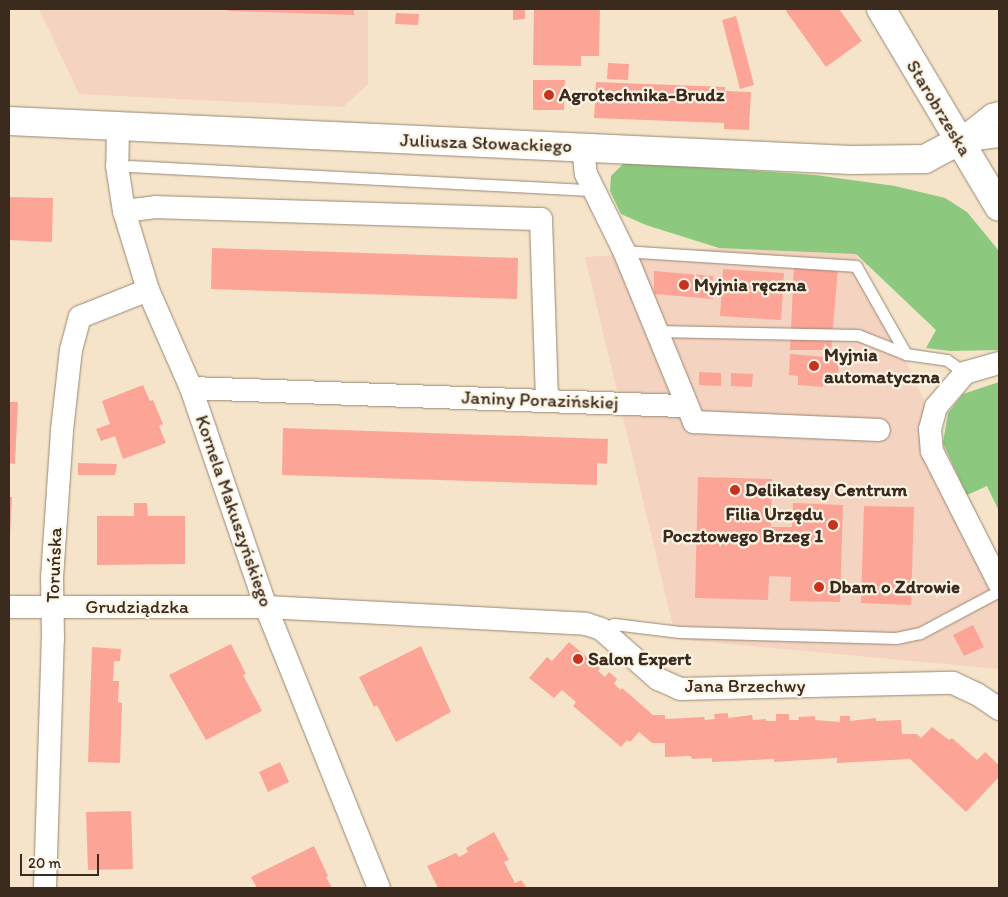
<!DOCTYPE html>
<meta charset="utf-8">
<style>
body{margin:0}
#map{position:relative;width:1008px;height:897px;overflow:hidden;background:#f6e4ca;font-family:Itim,sans-serif}
div>[style]{position:absolute}
.built>*{inset:0;background:#f4d3c0}
.green>*{inset:0;background:#8cc87d}
.building>*{inset:0;background:#fca597}
.roads{filter:drop-shadow(0 0 1px #988774) drop-shadow(0 0 1px #988774)}
.lane>*{height:11px;margin:-5.5px;padding:0 5.5px;transform-origin:5.5px;border-radius:5.5px;background:#fff}
.street>*{height:22px;margin:-11px;padding:0 11px;transform-origin:11px;border-radius:11px;background:#fff}
.secondary>*{height:28px;margin:-14px;padding:0 14px;transform-origin:14px;border-radius:14px;background:#fff}
.dots>*{width:14px;height:14px;translate:-50% -50%;box-sizing:border-box;border:2px solid #fcf5e5;border-radius:50%}
span{translate:-50% -50%;white-space:nowrap;text-align:center;line-height:1.15;-webkit-text-stroke:4.5px #fcf5e5;paint-order:stroke}
.poi-label{font-size:19px;color:#3b2a1e;font-weight:700}
.left{translate:0 -50%;text-align:left}
.right{translate:-100% -50%;text-align:right}
.street-label{font-size:19px;color:#3b2a1e}
.frame{position:absolute;inset:0;border:10px solid #3b2a1e;pointer-events:none}
.scale{position:absolute;left:20px;top:854px;width:79px;height:22px;box-sizing:border-box;border:2px solid #3b2a1e;border-top:0;padding-left:6px;font-size:15px;line-height:18px;white-space:nowrap;color:#3b2a1e;-webkit-text-stroke:4px #fcf5e5;paint-order:stroke}
</style>
<div id="map">
<div class="built">
<div style="clip-path:polygon(39px 9px,368px 9px,368px 84px,343px 107px,79px 94px)"></div>
<div style="clip-path:polygon(719px 248px,856px 254px,999px 561px,999px 669px,676px 639px,585px 257px)"></div>
</div>
<div class="green">
<div style="clip-path:polygon(625px 162px,815px 175px,895px 186px,945px 198px,967px 212px,999px 251px,999px 350px,950px 351px,926px 348px,936px 330px,856px 254px,719px 248px,646px 225px,621px 214px,610px 191px,611px 176px)"></div>
<div style="clip-path:polygon(999px 382px,999px 511px,987px 486px,967px 495px,943px 443px,948px 413px,963px 394px)"></div>
</div>
<div class="building">
<div style="clip-path:polygon(224px 9px,354px 9px,354px 15px,230px 11px)"></div>
<div style="clip-path:polygon(513px 9px,525px 9px,525px 19px,513px 20px)"></div>
<div style="clip-path:polygon(534px 9px,600px 9px,599px 56px,581px 56px,581px 66px,533px 65px)"></div>
<div style="clip-path:polygon(789px 9px,839px 9px,862px 41px,826px 67px,786px 11px)"></div>
<div style="clip-path:polygon(396px 13px,419px 14px,418px 25px,395px 24px)"></div>
<div style="clip-path:polygon(736px 16px,754px 85px,740px 89px,722px 20px)"></div>
<div style="clip-path:polygon(608px 63px,629px 64px,628px 80px,607px 79px)"></div>
<div style="clip-path:polygon(533px 80px,565px 80px,564px 110px,533px 110px)"></div>
<div style="clip-path:polygon(596px 82px,725px 87px,725px 98px,726px 91px,751px 92px,749px 130px,724px 129px,724px 123px,594px 118px)"></div>
<div style="clip-path:polygon(9px 197px,53px 198px,52px 242px,9px 240px)"></div>
<div style="clip-path:polygon(212px 248px,518px 258px,517px 299px,211px 289px)"></div>
<div style="clip-path:polygon(794px 265px,838px 268px,831px 350px,790px 350px)"></div>
<div style="clip-path:polygon(723px 269px,784px 273px,781px 320px,720px 316px)"></div>
<div style="clip-path:polygon(654px 271px,713px 276px,713px 299px,654px 294px)"></div>
<div style="clip-path:polygon(790px 354px,839px 358px,838px 378px,824px 378px,823px 387px,798px 385px,798px 376px,789px 375px)"></div>
<div style="clip-path:polygon(699px 372px,721px 373px,721px 386px,699px 385px)"></div>
<div style="clip-path:polygon(731px 373px,753px 374px,752px 387px,731px 386px)"></div>
<div style="clip-path:polygon(143px 385px,150px 401px,153px 400px,163px 424px,159px 426px,166px 443px,123px 459px,115px 436px,101px 441px,96px 429px,110px 424px,102px 401px)"></div>
<div style="clip-path:polygon(9px 402px,18px 402px,15px 464px,9px 463px)"></div>
<div style="clip-path:polygon(283px 428px,608px 439px,607px 464px,597px 463px,597px 485px,282px 475px)"></div>
<div style="clip-path:polygon(78px 463px,117px 464px,115px 475px,78px 475px)"></div>
<div style="clip-path:polygon(698px 477px,772px 479px,771px 527px,792px 527px,793px 503px,843px 505px,840px 602px,790px 601px,791px 577px,769px 576px,768px 600px,695px 598px)"></div>
<div style="clip-path:polygon(9px 497px,12px 497px,10px 538px,9px 538px)"></div>
<div style="clip-path:polygon(134px 503px,147px 503px,148px 516px,185px 516px,185px 564px,97px 565px,97px 516px,134px 516px)"></div>
<div style="clip-path:polygon(864px 506px,914px 507px,911px 605px,861px 603px)"></div>
<div style="clip-path:polygon(973px 625px,984px 647px,964px 656px,953px 635px)"></div>
<div style="clip-path:polygon(569px 642px,600px 668px,598px 671px,605px 677px,609px 672px,617px 679px,614px 684px,621px 690px,622px 688px,653px 715px,665px 715px,665px 719px,704px 717px,705px 720px,715px 719px,714px 714px,728px 713px,728px 718px,752px 715px,753px 720px,766px 719px,766px 721px,776px 721px,776px 714px,789px 714px,789px 720px,799px 720px,798px 717px,815px 716px,815px 720px,840px 722px,840px 716px,850px 716px,850px 721px,876px 718px,876px 721px,901px 720px,902px 734px,917px 734px,921px 738px,932px 727px,949px 740px,952px 738px,977px 760px,985px 752px,999px 765px,999px 777px,966px 812px,910px 759px,837px 763px,837px 758px,774px 762px,774px 759px,712px 762px,712px 758px,692px 759px,691px 756px,665px 757px,665px 743px,652px 743px,639px 732px,630px 742px,627px 740px,621px 747px,573px 706px,576px 702px,562px 690px,554px 698px,529px 678px,547px 657px,552px 661px)"></div>
<div style="clip-path:polygon(231px 644px,246px 674px,243px 675px,262px 711px,206px 740px,169px 675px)"></div>
<div style="clip-path:polygon(421px 646px,451px 712px,396px 742px,377px 705px,374px 707px,359px 677px)"></div>
<div style="clip-path:polygon(92px 647px,121px 649px,120px 661px,114px 661px,113px 681px,119px 681px,118px 702px,122px 703px,120px 763px,88px 762px)"></div>
<div style="clip-path:polygon(280px 762px,289px 782px,268px 792px,259px 772px)"></div>
<div style="clip-path:polygon(131px 811px,133px 869px,88px 870px,86px 812px)"></div>
<div style="clip-path:polygon(494px 832px,509px 860px,504px 862px,515px 883px,521px 880px,527px 888px,438px 888px,427px 866px,456px 853px,459px 857px,468px 852px,466px 848px)"></div>
<div style="clip-path:polygon(314px 846px,328px 876px,326px 877px,332px 888px,257px 888px,251px 877px)"></div>
</div>
<div class="roads">
<div class="lane">
<div style="left:130px;top:166px;width:465px;rotate:3deg"></div>
<div style="left:624px;top:251px;width:232px;rotate:3.7deg"></div>
<div style="left:856px;top:266px;width:101px;rotate:60.4deg"></div>
<div style="left:655px;top:331px;width:203px;rotate:1.1deg"></div>
<div style="left:858px;top:335px;width:52px;rotate:21.6deg"></div>
<div style="left:906px;top:354px;width:41px;rotate:8.3deg"></div>
<div style="left:947px;top:360px;width:22px;rotate:36deg"></div>
<div style="left:601px;top:629px;width:14px;rotate:-21deg"></div>
<div style="left:614px;top:624px;width:66px;rotate:6.9deg"></div>
<div style="left:680px;top:632px;width:216px;rotate:1.6deg"></div>
<div style="left:896px;top:638px;width:25px;rotate:-12deg"></div>
<div style="left:920px;top:633px;width:89px;rotate:-28deg"></div>
</div>
<div class="street">
<div style="left:118px;top:127px;width:39px;rotate:91deg"></div>
<div style="left:117px;top:166px;width:46px;rotate:81.2deg"></div>
<div style="left:124px;top:211px;width:83px;rotate:73.1deg"></div>
<div style="left:148px;top:290px;width:107px;rotate:66.3deg"></div>
<div style="left:191px;top:388px;width:231px;rotate:71.1deg"></div>
<div style="left:266px;top:607px;width:303px;rotate:68.1deg"></div>
<div style="left:959px;top:141px;width:42px;rotate:-38.2deg"></div>
<div style="left:992px;top:115px;width:7px;rotate:-16deg"></div>
<div style="left:959px;top:141px;width:40px;rotate:-7.1deg"></div>
<div style="left:583px;top:147px;width:27px;rotate:84deg"></div>
<div style="left:586px;top:174px;width:86px;rotate:63.7deg"></div>
<div style="left:624px;top:251px;width:185px;rotate:67.7deg"></div>
<div style="left:694px;top:422px;width:185px;rotate:2.5deg"></div>
<div style="left:124px;top:211px;width:32px;rotate:-7deg"></div>
<div style="left:156px;top:207px;width:385px;rotate:1.8deg"></div>
<div style="left:541px;top:219px;width:181px;rotate:88.1deg"></div>
<div style="left:999px;top:363px;width:35px;rotate:164deg"></div>
<div style="left:965px;top:373px;width:45px;rotate:130.5deg"></div>
<div style="left:936px;top:407px;width:23px;rotate:105deg"></div>
<div style="left:930px;top:429px;width:22px;rotate:85deg"></div>
<div style="left:932px;top:451px;width:148px;rotate:63.1deg"></div>
<div style="left:191px;top:388px;width:495px;rotate:2.1deg"></div>
<div style="left:9px;top:607px;width:257px"></div>
<div style="left:266px;top:607px;width:320px;rotate:3deg"></div>
<div style="left:586px;top:624px;width:16px;rotate:18deg"></div>
<div style="left:601px;top:629px;width:76px;rotate:41.3deg"></div>
<div style="left:658px;top:679px;width:24px;rotate:24deg"></div>
<div style="left:680px;top:689px;width:273px;rotate:-1.3deg"></div>
<div style="left:953px;top:683px;width:26px;rotate:25deg"></div>
<div style="left:977px;top:694px;width:27px;rotate:34deg"></div>
<div style="left:45px;top:888px;width:249px;rotate:-88.2deg"></div>
<div style="left:53px;top:639px;width:61px;rotate:-90.9deg"></div>
<div style="left:52px;top:578px;width:148px;rotate:-86.1deg"></div>
<div style="left:62px;top:430px;width:81px;rotate:-83.6deg"></div>
<div style="left:71px;top:350px;width:34px;rotate:-75deg"></div>
<div style="left:80px;top:317px;width:73px;rotate:-21.7deg"></div>
</div>
<div class="secondary">
<div style="left:881px;top:9px;width:230px;rotate:59.2deg"></div>
<div style="left:9px;top:121px;width:843px;rotate:2.65deg"></div>
<div style="left:851px;top:160px;width:74px;rotate:-0.8deg"></div>
<div style="left:925px;top:159px;width:38px;rotate:-28deg"></div>
</div>
</div>
<div class="dots">
<div style="left:549px;top:95px;background:#c8321e"></div>
<div style="left:684px;top:285px;background:#c8321e"></div>
<div style="left:814px;top:366px;background:#c8321e"></div>
<div style="left:735px;top:490px;background:#c8321e"></div>
<div style="left:833px;top:525px;background:#c8321e"></div>
<div style="left:819px;top:587px;background:#c8321e"></div>
<div style="left:578px;top:659px;background:#c8321e"></div>
</div>
<div class="poi-label">
<span class="left" style="left:559px;top:95px">Agrotechnika-Brudz</span>
<span class="left" style="left:694px;top:285px">Myjnia ręczna</span>
<span class="left" style="left:824px;top:366px">Myjnia<br>automatyczna</span>
<span class="left" style="left:745px;top:490px">Delikatesy Centrum</span>
<span class="right" style="left:823px;top:525px">Filia Urzędu<br>Pocztowego Brzeg 1</span>
<span class="left" style="left:829px;top:587px">Dbam o Zdrowie</span>
<span class="left" style="left:588px;top:659px">Salon Expert</span>
</div>
<div class="street-label">
<span style="left:939px;top:108px;rotate:59deg">Starobrzeska</span>
<span style="left:486px;top:143px;rotate:2deg">Juliusza Słowackiego</span>
<span style="left:540px;top:400px;rotate:2deg">Janiny Porazińskiej</span>
<span style="left:234px;top:511px;rotate:71deg">Kornela Makuszyńskiego</span>
<span style="left:54px;top:565px;rotate:-88deg">Toruńska</span>
<span style="left:137px;top:607px">Grudziądzka</span>
<span style="left:745px;top:686px">Jana Brzechwy</span>
</div>
<div class="frame"></div>
<div class="scale">20 m</div>
</div>
